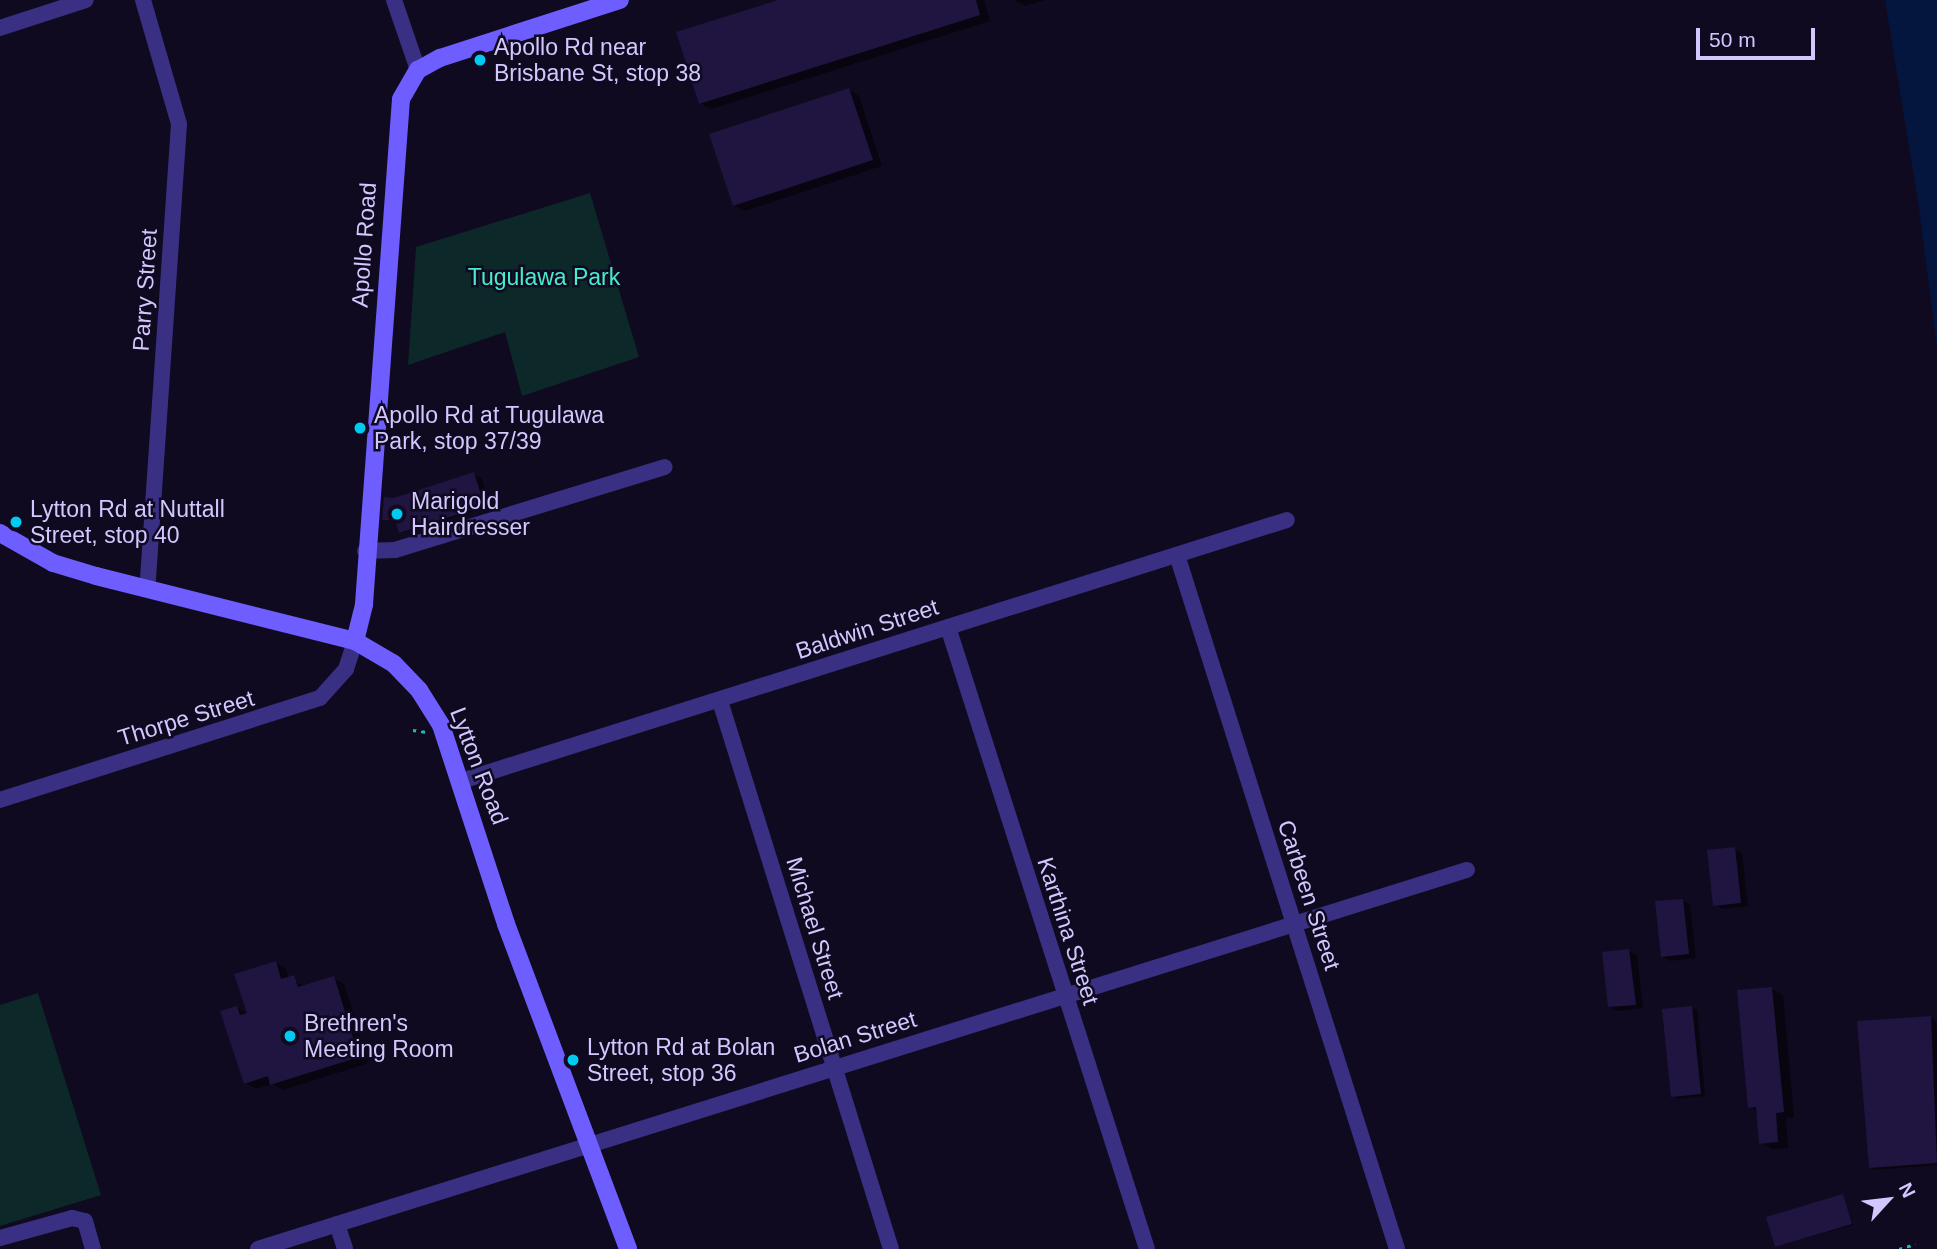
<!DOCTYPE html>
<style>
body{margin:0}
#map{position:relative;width:1937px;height:1249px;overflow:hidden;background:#0f0a1f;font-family:Helvetica,sans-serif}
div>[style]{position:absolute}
.green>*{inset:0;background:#0c2829}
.water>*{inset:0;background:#04153e}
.shadow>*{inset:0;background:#0007}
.building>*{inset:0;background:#201441}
.path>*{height:2.5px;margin-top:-1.25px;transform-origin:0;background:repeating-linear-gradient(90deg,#20b8ba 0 3.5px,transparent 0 8.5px)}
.street>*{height:16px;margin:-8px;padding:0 8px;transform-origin:8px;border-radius:8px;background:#393083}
.secondary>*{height:18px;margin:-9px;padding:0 9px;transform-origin:9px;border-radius:9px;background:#6e5eff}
.dots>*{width:19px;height:19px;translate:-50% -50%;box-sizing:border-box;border:4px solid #0f0a1f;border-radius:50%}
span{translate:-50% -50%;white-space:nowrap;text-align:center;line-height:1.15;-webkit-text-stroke:5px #0f0a1f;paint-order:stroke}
.poi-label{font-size:23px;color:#d2c7ff}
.left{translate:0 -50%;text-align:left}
.street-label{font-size:23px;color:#d2c7ff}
.park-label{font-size:23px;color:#48ebce}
.north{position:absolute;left:1853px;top:1165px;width:70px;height:70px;-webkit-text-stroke:5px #0f0a1f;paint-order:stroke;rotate:63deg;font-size:19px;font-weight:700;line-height:28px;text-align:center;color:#d2c7ff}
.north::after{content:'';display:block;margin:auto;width:24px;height:32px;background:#d2c7ff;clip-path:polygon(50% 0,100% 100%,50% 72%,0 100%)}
.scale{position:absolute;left:1696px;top:28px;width:119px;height:32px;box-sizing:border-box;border:4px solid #d2c7ff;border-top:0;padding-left:9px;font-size:21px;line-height:24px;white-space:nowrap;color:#d2c7ff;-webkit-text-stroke:5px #0f0a1f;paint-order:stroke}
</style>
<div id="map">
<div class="green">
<div style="clip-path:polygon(590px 193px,639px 357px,522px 396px,505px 332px,408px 365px,416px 247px)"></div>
<div style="clip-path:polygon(38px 993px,101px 1195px,0 1226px,0 1005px)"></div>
</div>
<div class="water">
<div style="clip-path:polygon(1885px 0,1937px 0,1937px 348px,1919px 208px)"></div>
</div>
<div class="shadow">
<div style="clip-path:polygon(783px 0,984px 0,990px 21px,711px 109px,700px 103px)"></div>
<div style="clip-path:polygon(1014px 0,1045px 0,1025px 6px)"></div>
<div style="clip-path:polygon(849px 90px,859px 96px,882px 166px,745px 211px,734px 205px)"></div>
<div style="clip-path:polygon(474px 474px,482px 479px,487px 496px,481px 498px,480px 509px,402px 533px,396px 521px,385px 520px,394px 500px)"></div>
<div style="clip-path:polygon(1734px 849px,1742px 853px,1748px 906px,1722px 909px,1715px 904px)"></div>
<div style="clip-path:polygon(1683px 900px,1690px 905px,1696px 958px,1670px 961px,1662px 956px)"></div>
<div style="clip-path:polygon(1629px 951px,1637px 955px,1643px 1008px,1617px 1011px,1609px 1006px)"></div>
<div style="clip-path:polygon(276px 963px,286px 969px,289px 979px,306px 987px,333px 978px,344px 984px,369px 1063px,283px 1090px,272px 1084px,256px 1089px,245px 1083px,236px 1007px,249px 1015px)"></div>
<div style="clip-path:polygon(1772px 989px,1783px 995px,1794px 1117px,1786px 1118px,1788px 1148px,1772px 1149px,1761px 1143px,1758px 1112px,1750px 1107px)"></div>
<div style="clip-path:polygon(1692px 1008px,1697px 1010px,1705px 1096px,1677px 1099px,1673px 1096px)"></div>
<div style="clip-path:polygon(1931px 1018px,1936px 1021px,1937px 1037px,1937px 1165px,1875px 1170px,1870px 1167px)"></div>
<div style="clip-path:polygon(1843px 1196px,1853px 1225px,1777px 1246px)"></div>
</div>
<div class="building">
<div style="clip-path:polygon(778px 0,976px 0,980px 15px,699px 104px,676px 32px)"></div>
<div style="clip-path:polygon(849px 88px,873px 160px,733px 206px,709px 134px)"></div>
<div style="clip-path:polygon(474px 472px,482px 498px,478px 508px,399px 533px,395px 520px,382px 520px,384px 497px,394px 498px)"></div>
<div style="clip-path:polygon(1735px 847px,1741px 903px,1713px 906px,1707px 850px)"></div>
<div style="clip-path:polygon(1683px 899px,1689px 954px,1661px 957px,1655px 901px)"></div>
<div style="clip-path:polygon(1629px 949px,1636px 1005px,1608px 1007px,1602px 952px)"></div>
<div style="clip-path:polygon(276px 961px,281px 979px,294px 975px,298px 987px,334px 976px,359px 1057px,270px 1085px,268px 1076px,244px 1084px,220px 1011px,237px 1006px,240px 1015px,247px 1013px,234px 974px)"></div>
<div style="clip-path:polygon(1772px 987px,1784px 1112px,1776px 1113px,1778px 1142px,1759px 1144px,1756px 1107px,1748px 1108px,1737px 990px)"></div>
<div style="clip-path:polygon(1692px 1006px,1701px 1094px,1671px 1097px,1662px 1009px)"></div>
<div style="clip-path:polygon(1931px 1016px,1937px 1163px,1869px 1168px,1857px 1021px)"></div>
<div style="clip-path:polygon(1843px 1194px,1852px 1224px,1775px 1247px,1766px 1217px)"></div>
</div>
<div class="path">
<div style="left:413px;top:730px;width:14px;rotate:8deg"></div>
<div style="left:1899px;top:1249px;width:17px;rotate:-17deg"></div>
</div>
<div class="street">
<div style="left:143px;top:0;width:129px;rotate:73.8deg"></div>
<div style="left:179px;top:124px;width:465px;rotate:93.9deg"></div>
<div style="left:394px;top:0;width:74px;rotate:71.1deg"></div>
<div style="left:0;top:28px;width:90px;rotate:-18deg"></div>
<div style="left:365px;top:551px;width:30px;rotate:-2deg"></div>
<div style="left:395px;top:550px;width:282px;rotate:-17.1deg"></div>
<div style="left:1177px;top:555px;width:728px;rotate:72.41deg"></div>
<div style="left:948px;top:627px;width:653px;rotate:72.26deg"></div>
<div style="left:720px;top:701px;width:574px;rotate:72.67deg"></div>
<div style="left:461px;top:781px;width:866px;rotate:-17.54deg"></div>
<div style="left:0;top:800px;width:336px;rotate:-17.7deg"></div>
<div style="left:320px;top:698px;width:39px;rotate:-48deg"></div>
<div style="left:346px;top:669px;width:29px;rotate:-72deg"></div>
<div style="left:337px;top:1224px;width:26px;rotate:72deg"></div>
<div style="left:0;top:1238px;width:75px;rotate:-15.5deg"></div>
<div style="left:72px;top:1218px;width:13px;rotate:13deg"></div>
<div style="left:85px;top:1221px;width:29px;rotate:74deg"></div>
<div style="left:258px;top:1249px;width:1267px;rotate:-17.41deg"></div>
</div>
<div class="secondary">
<div style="left:0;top:533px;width:61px;rotate:29.5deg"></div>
<div style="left:53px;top:563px;width:45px;rotate:16.8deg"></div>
<div style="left:96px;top:576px;width:267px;rotate:14.1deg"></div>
<div style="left:355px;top:641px;width:45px;rotate:30.5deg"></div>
<div style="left:394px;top:664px;width:36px;rotate:46deg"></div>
<div style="left:419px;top:690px;width:41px;rotate:57.8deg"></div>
<div style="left:441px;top:725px;width:209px;rotate:71.9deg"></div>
<div style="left:506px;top:924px;width:347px;rotate:69.4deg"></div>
<div style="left:355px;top:641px;width:38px;rotate:-76deg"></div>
<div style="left:364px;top:604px;width:506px;rotate:-85.81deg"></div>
<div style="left:401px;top:99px;width:34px;rotate:-60deg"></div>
<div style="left:418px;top:70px;width:25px;rotate:-29deg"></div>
<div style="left:440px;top:58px;width:189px;rotate:-17.9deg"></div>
</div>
<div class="dots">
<div style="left:480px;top:60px;background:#00c9f2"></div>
<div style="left:360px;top:428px;background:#00c9f2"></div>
<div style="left:397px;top:514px;background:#00c9f2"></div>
<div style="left:16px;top:522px;background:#00c9f2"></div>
<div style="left:290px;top:1036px;background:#00c9f2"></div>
<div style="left:573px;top:1060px;background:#00c9f2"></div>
</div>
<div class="poi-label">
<span class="left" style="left:494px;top:60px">Apollo Rd near<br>Brisbane St, stop 38</span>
<span class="left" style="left:374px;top:428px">Apollo Rd at Tugulawa<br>Park, stop 37/39</span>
<span class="left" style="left:411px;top:514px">Marigold<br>Hairdresser</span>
<span class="left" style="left:30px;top:522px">Lytton Rd at Nuttall<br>Street, stop 40</span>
<span class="left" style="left:304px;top:1036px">Brethren's<br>Meeting Room</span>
<span class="left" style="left:587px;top:1060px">Lytton Rd at Bolan<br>Street, stop 36</span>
</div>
<div class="street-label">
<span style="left:364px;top:245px;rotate:-86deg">Apollo Road</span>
<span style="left:145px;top:290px;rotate:-86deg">Parry Street</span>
<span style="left:867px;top:629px;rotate:-18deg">Baldwin Street</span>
<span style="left:186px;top:718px;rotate:-17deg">Thorpe Street</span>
<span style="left:479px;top:766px;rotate:69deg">Lytton Road</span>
<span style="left:1309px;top:895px;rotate:72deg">Carbeen Street</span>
<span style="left:815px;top:928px;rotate:73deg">Michael Street</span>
<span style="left:1068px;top:931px;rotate:72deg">Karthina Street</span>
<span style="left:855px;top:1037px;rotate:-17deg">Bolan Street</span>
</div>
<div class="park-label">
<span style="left:544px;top:277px">Tugulawa Park</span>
</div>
<div class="north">N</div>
<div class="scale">50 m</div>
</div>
